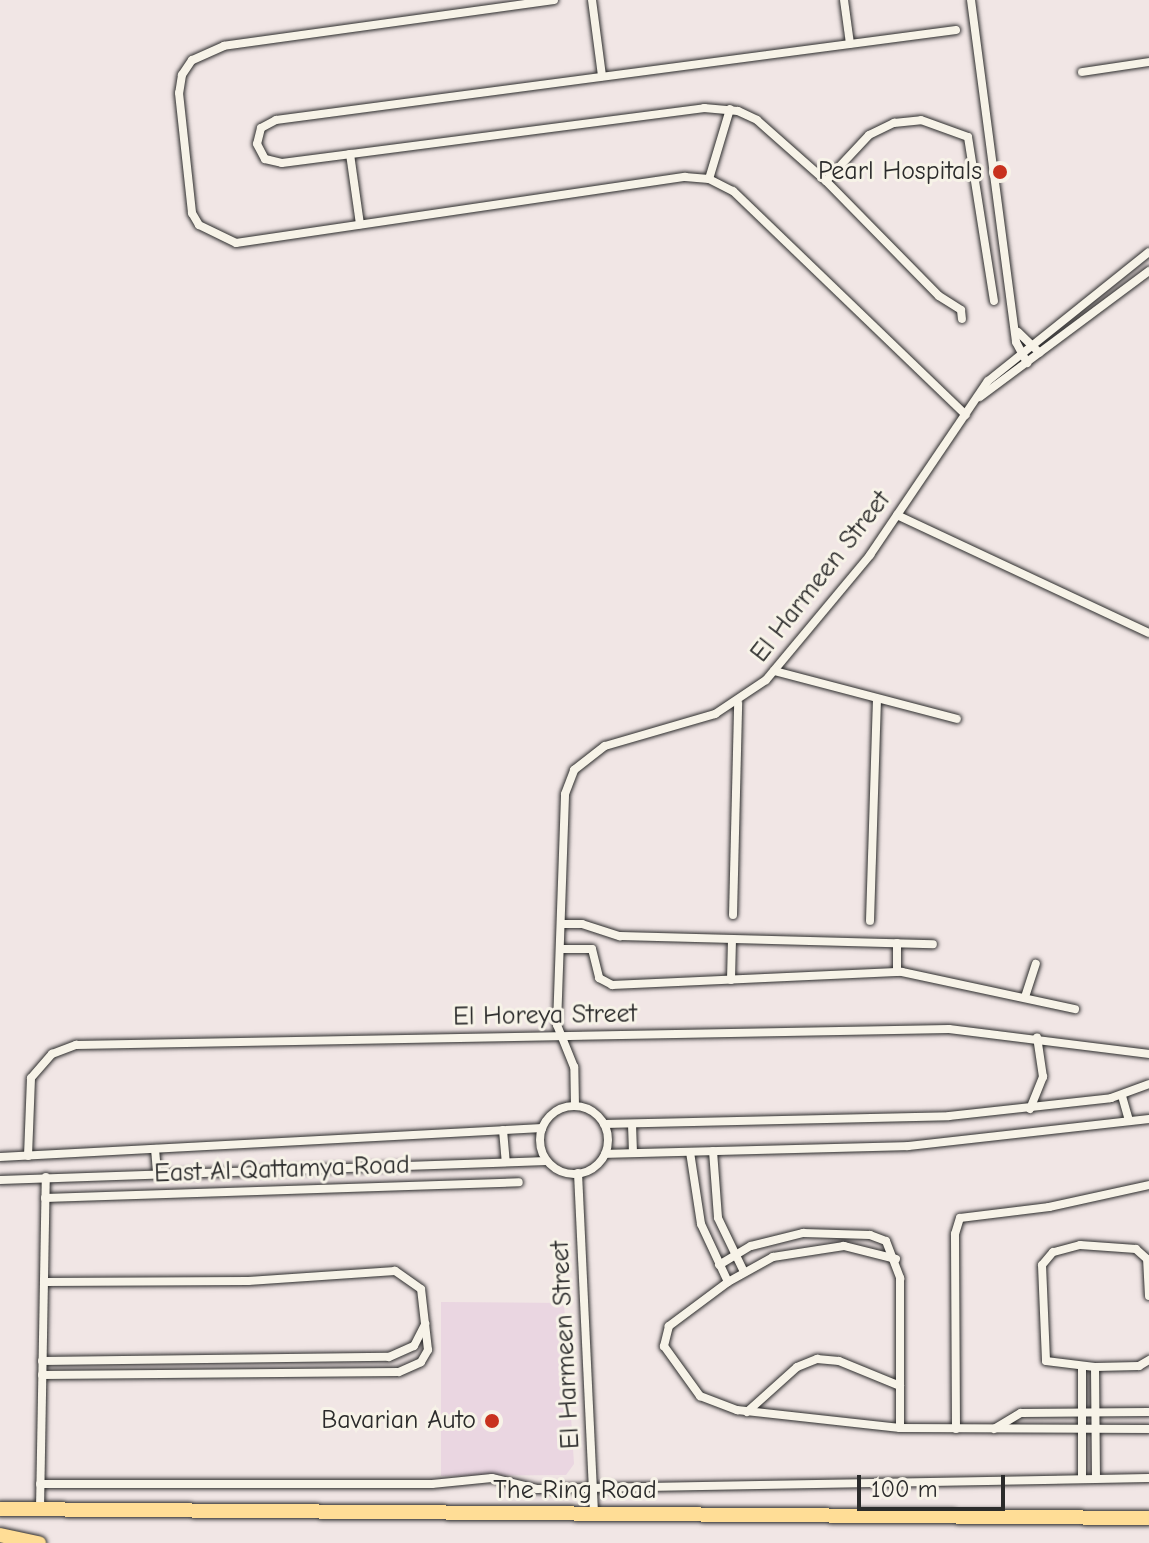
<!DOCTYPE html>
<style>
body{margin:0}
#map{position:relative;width:1149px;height:1543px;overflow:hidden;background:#f1e6e5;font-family:"Comic Neue",sans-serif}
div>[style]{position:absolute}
.built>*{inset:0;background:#ead6e1}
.roads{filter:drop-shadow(0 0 2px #2b2b2b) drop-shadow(0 0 2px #2b2b2b)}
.minor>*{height:8px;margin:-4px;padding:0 4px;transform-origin:4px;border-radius:4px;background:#f7f3e8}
.minor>.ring{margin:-4px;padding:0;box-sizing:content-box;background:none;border:8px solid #f7f3e8;border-radius:50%}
.trunk>*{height:14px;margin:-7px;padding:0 7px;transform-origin:7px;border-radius:7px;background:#ffdd96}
.motorway>*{height:14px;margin:-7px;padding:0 7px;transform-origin:7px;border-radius:7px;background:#ffdd96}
.dots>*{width:22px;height:22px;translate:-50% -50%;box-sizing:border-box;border:4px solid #f7f3e8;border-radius:50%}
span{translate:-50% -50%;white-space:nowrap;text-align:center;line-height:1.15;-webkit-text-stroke:6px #f7f3e8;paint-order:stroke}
.poi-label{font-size:26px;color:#2b2b2b}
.right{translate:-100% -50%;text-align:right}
.street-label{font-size:26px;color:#2b2b2b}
.scale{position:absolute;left:857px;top:1475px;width:148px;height:36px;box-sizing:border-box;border:4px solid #2b2b2b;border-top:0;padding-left:10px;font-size:24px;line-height:28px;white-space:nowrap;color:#2b2b2b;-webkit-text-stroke:6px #f7f3e8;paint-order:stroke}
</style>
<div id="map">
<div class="built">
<div style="clip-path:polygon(441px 1302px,564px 1303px,574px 1464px,566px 1475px,441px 1476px)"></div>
</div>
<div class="roads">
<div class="minor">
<div style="left:554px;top:0;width:333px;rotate:172.1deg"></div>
<div style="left:224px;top:46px;width:35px;rotate:156deg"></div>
<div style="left:192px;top:60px;width:18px;rotate:124deg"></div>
<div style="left:182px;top:75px;width:18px;rotate:99deg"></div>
<div style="left:179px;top:93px;width:121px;rotate:83.8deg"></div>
<div style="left:192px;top:213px;width:14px;rotate:60deg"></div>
<div style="left:199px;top:225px;width:41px;rotate:25.9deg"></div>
<div style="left:236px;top:243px;width:454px;rotate:-8.4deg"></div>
<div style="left:685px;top:177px;width:24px;rotate:5deg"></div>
<div style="left:709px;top:179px;width:27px;rotate:27deg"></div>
<div style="left:733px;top:191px;width:323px;rotate:43.9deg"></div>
<div style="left:592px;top:0;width:77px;rotate:82.5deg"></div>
<div style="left:844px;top:0;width:44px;rotate:82.2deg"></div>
<div style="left:971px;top:0;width:345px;rotate:82.5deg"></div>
<div style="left:1016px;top:342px;width:24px;rotate:62deg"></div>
<div style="left:956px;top:30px;width:686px;rotate:172.46deg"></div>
<div style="left:276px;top:120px;width:17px;rotate:152deg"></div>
<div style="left:261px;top:128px;width:16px;rotate:104deg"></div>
<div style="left:257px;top:144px;width:17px;rotate:62deg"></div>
<div style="left:265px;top:159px;width:17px;rotate:13deg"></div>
<div style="left:282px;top:163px;width:426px;rotate:-7.4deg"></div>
<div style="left:704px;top:108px;width:34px;rotate:5deg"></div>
<div style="left:738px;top:111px;width:21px;rotate:25deg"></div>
<div style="left:757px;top:120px;width:92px;rotate:41.5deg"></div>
<div style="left:826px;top:181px;width:161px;rotate:45.5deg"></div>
<div style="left:939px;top:296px;width:26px;rotate:32deg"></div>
<div style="left:961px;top:310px;width:9px;rotate:84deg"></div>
<div style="left:1082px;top:72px;width:68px;rotate:-8.5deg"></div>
<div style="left:350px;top:154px;width:71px;rotate:81.9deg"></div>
<div style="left:709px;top:179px;width:73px;rotate:-73.3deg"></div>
<div style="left:826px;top:181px;width:63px;rotate:-46.9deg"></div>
<div style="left:869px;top:135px;width:28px;rotate:-26deg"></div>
<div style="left:894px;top:123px;width:27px;rotate:-6deg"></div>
<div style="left:921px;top:120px;width:50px;rotate:19.9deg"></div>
<div style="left:968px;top:137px;width:166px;rotate:81deg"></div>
<div style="left:1018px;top:332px;width:30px;rotate:44deg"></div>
<div style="left:980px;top:397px;width:211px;rotate:-36.7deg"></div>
<div style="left:897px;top:515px;width:278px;rotate:25.1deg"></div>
<div style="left:774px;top:671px;width:189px;rotate:14.7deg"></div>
<div style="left:733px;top:915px;width:212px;rotate:-88.6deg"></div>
<div style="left:870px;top:921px;width:222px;rotate:-88.2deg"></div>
<div style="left:561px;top:924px;width:21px"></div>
<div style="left:582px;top:924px;width:40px;rotate:18deg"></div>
<div style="left:620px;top:936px;width:313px;rotate:1.5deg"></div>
<div style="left:561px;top:949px;width:31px"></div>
<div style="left:592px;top:949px;width:30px;rotate:76deg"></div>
<div style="left:599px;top:978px;width:15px;rotate:28deg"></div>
<div style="left:612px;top:985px;width:290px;rotate:-2.6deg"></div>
<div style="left:902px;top:972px;width:177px;rotate:12.1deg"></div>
<div style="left:897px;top:972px;width:29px;rotate:-90deg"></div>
<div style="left:731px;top:980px;width:41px;rotate:-88.6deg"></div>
<div style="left:1025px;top:997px;width:35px;rotate:-72deg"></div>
<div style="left:1122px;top:1096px;width:25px;rotate:74deg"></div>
<div style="left:575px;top:1106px;width:39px;rotate:-91deg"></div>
<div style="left:574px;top:1067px;width:45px;rotate:-112deg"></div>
<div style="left:557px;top:1025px;width:231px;rotate:-88deg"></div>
<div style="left:565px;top:794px;width:26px;rotate:-69deg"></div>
<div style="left:574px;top:770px;width:39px;rotate:-38deg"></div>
<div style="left:605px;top:746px;width:115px;rotate:-16.2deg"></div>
<div style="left:715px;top:714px;width:61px;rotate:-33.7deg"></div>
<div style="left:766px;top:680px;width:163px;rotate:-50.2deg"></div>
<div style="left:870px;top:555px;width:210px;rotate:-55.9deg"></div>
<div style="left:988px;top:381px;width:206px;rotate:-38.7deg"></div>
<div class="ring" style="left:540px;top:1106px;width:60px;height:60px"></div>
<div style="left:1030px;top:1109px;width:35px;rotate:-68deg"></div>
<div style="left:1043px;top:1077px;width:40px;rotate:-98.5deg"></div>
<div style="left:604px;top:1124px;width:345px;rotate:-1.3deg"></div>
<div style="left:949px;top:1116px;width:163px;rotate:-6.3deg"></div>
<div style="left:1111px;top:1098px;width:40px;rotate:-20.2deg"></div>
<div style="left:632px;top:1124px;width:29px;rotate:88deg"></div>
<div style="left:503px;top:1130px;width:32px;rotate:85deg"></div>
<div style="left:155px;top:1149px;width:25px;rotate:85deg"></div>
<div style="left:713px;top:1151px;width:67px;rotate:85.7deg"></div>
<div style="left:718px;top:1218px;width:60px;rotate:64.3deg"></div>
<div style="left:690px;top:1152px;width:73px;rotate:81.3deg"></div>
<div style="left:701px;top:1224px;width:64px;rotate:65deg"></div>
<div style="left:605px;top:1154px;width:303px;rotate:-1.5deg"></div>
<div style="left:908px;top:1146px;width:243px;rotate:-6.4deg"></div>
<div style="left:28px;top:1156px;width:78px;rotate:-87.8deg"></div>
<div style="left:31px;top:1078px;width:32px;rotate:-49deg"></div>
<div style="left:52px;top:1054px;width:26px;rotate:-21deg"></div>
<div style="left:76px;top:1045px;width:873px;rotate:-1.05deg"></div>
<div style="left:949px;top:1029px;width:202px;rotate:7.1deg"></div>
<div style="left:0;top:1157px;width:543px;rotate:-3.06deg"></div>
<div style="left:578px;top:1173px;width:341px;rotate:87.3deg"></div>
<div style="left:0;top:1180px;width:547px;rotate:-1.99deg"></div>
<div style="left:45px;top:1198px;width:474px;rotate:-1.9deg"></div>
<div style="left:896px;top:1259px;width:54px;rotate:-166deg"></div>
<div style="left:844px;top:1246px;width:72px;rotate:171.2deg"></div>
<div style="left:773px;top:1257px;width:51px;rotate:150.9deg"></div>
<div style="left:728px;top:1282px;width:74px;rotate:143.3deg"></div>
<div style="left:669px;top:1326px;width:21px;rotate:104deg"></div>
<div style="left:664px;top:1346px;width:62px;rotate:54.2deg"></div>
<div style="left:700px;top:1396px;width:40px;rotate:21deg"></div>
<div style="left:737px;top:1410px;width:164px;rotate:6.3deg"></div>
<div style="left:900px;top:1428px;width:249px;rotate:0.2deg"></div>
<div style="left:719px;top:1265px;width:37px;rotate:-31deg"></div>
<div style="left:751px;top:1246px;width:54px;rotate:-14deg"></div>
<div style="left:803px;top:1233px;width:67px;rotate:1.7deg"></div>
<div style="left:870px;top:1235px;width:17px;rotate:21deg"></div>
<div style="left:886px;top:1241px;width:40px;rotate:69deg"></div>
<div style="left:900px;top:1278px;width:150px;rotate:90deg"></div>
<div style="left:1149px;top:1296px;width:37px;rotate:-93deg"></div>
<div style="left:1147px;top:1259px;width:15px;rotate:-138deg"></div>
<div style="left:1136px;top:1249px;width:56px;rotate:-175.9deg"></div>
<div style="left:1080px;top:1245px;width:28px;rotate:165deg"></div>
<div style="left:1053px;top:1252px;width:17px;rotate:130deg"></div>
<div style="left:1042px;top:1265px;width:96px;rotate:87.6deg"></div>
<div style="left:1046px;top:1361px;width:49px;rotate:7deg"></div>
<div style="left:1095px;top:1367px;width:44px;rotate:-1.3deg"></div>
<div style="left:1139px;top:1366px;width:12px;rotate:-31deg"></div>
<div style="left:42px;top:1361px;width:347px;rotate:-0.7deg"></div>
<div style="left:389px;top:1357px;width:27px;rotate:-24deg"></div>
<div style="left:414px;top:1346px;width:25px;rotate:-63deg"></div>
<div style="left:1082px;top:1367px;width:111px;rotate:90deg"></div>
<div style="left:1095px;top:1367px;width:111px;rotate:89.5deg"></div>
<div style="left:42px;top:1375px;width:357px;rotate:-0.5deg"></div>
<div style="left:399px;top:1372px;width:24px;rotate:-24deg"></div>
<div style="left:421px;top:1362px;width:14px;rotate:-60deg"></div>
<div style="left:428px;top:1350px;width:61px;rotate:-96.5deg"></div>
<div style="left:421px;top:1289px;width:32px;rotate:-145deg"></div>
<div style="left:395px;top:1271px;width:147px;rotate:176.1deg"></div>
<div style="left:248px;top:1281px;width:204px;rotate:179.7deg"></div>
<div style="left:747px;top:1412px;width:67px;rotate:-42deg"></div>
<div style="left:797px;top:1367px;width:22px;rotate:-22deg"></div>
<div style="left:817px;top:1359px;width:22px;rotate:5deg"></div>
<div style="left:839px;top:1361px;width:66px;rotate:22.3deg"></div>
<div style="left:956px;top:1429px;width:195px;rotate:-90.3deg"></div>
<div style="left:955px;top:1234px;width:17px;rotate:-73deg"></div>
<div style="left:960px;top:1218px;width:90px;rotate:-7deg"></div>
<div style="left:1049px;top:1207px;width:102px;rotate:-12.4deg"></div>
<div style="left:994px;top:1429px;width:31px;rotate:-31deg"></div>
<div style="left:1021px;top:1413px;width:128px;rotate:-0.4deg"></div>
<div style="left:40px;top:1484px;width:392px"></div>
<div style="left:432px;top:1484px;width:60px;rotate:-5.7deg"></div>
<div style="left:492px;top:1478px;width:46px;rotate:13.7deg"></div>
<div style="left:537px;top:1489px;width:612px;rotate:-1.03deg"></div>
<div style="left:40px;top:1509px;width:332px;rotate:-89deg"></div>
</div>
<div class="trunk">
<div style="left:0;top:1509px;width:1149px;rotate:0.45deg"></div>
</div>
<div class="motorway">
<div style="left:0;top:1535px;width:40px;rotate:12deg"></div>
</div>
</div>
<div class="dots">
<div style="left:1000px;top:172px;background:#c8321e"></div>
<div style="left:492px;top:1421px;background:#c8321e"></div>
</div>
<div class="poi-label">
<span class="right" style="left:982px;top:172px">Pearl Hospitals</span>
<span class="right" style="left:476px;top:1421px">Bavarian Auto</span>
</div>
<div class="street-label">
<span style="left:821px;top:577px;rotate:-52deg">El Harmeen Street</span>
<span style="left:545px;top:1016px;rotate:-1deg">El Horeya Street</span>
<span style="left:282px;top:1170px;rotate:-2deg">East Al Qattamya Road</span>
<span style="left:566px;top:1345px;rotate:-93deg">El Harmeen Street</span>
<span style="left:575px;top:1491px">The Ring Road</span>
</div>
<div class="scale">100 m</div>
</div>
